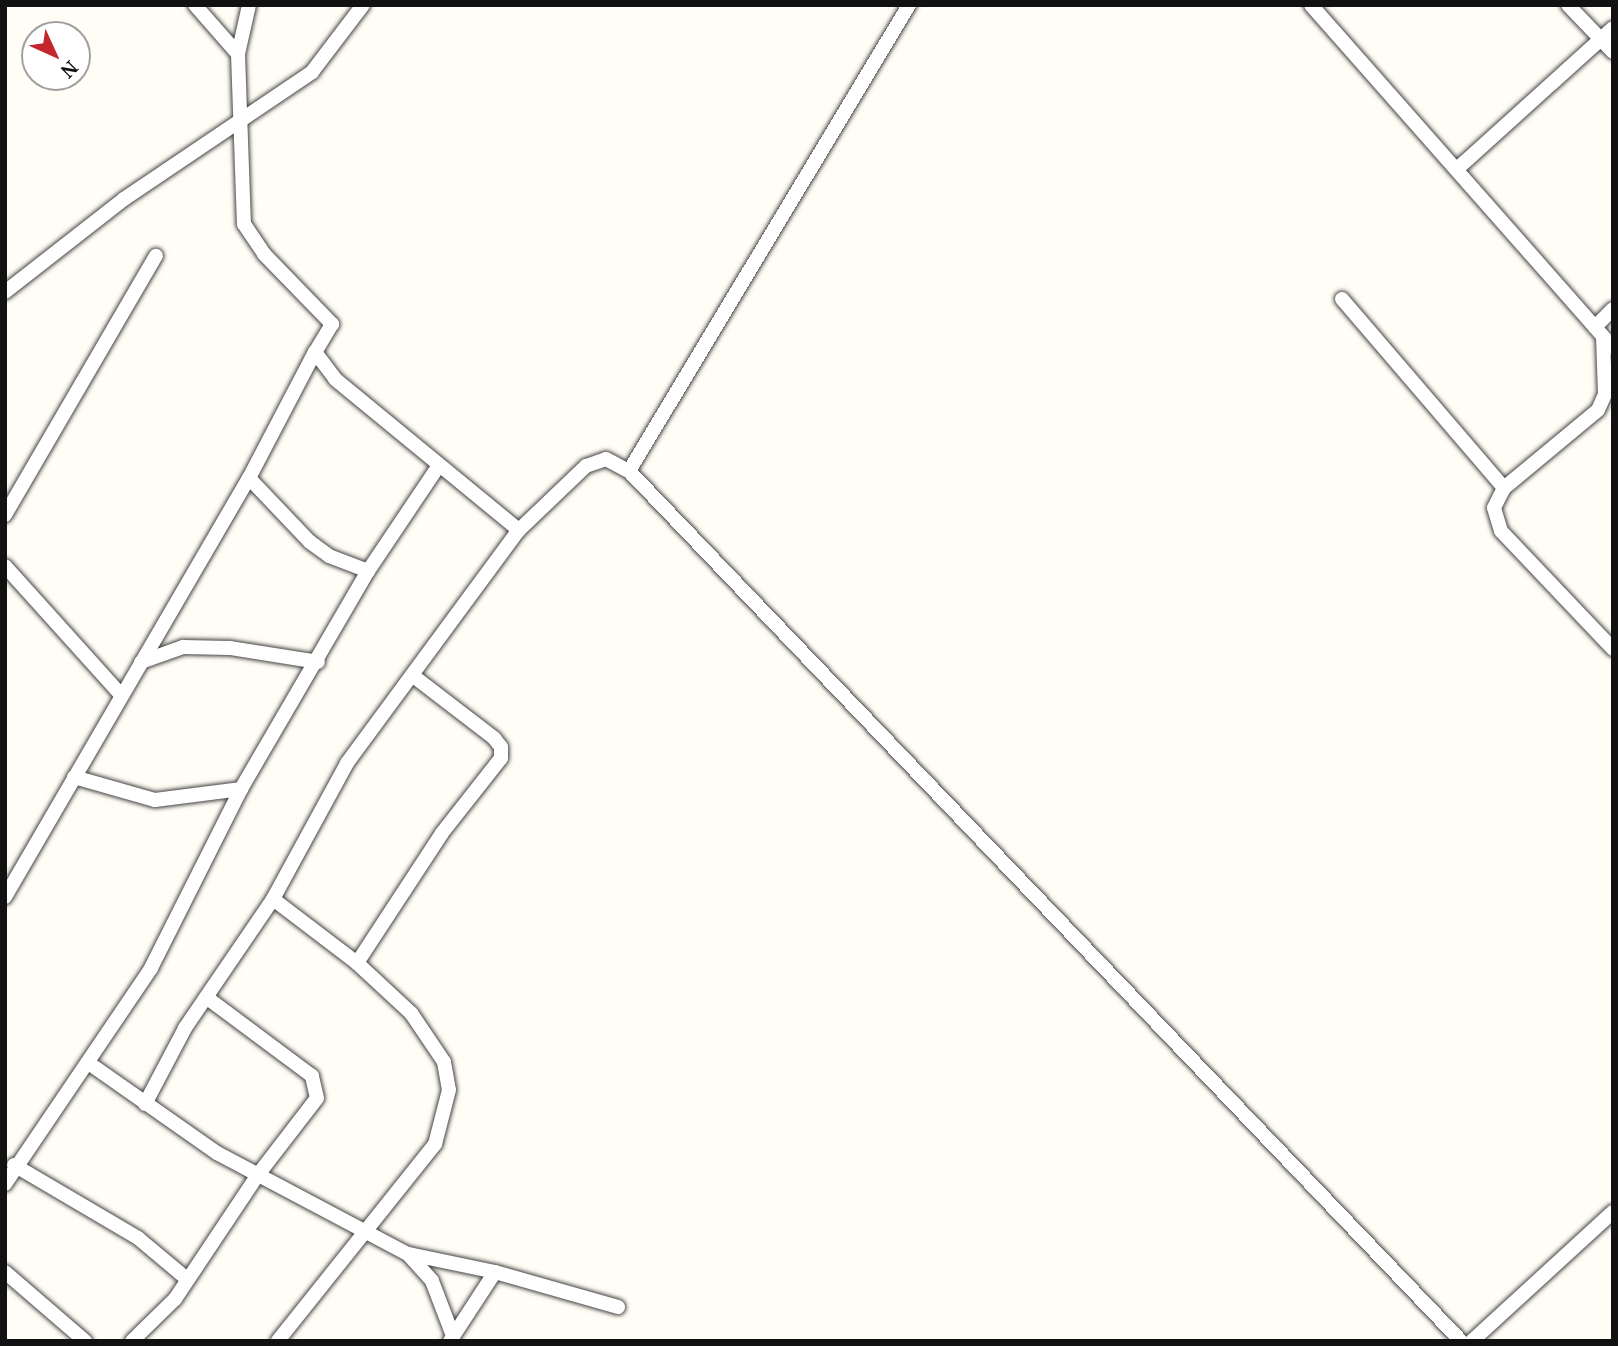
<!DOCTYPE html>
<style>
body{margin:0}
#map{position:relative;width:1618px;height:1346px;overflow:hidden;background:#fffdf5;font-family:"Noto Serif",serif}
div>[style]{position:absolute}
.roads{filter:drop-shadow(0 0 2px #444) drop-shadow(0 0 2px #444)}
.street>*{height:14px;margin:-7px;padding:0 7px;transform-origin:7px;border-radius:7px;background:#fff}
span{translate:-50% -50%;white-space:nowrap;text-align:center;line-height:1.15;-webkit-text-stroke:7px #fff;paint-order:stroke}
.frame{position:absolute;inset:0;border:7px solid #111;pointer-events:none}
.north{position:absolute;left:21px;top:21px;width:70px;height:70px;box-sizing:border-box;background:#fff;border:2px solid #a0a0a0;border-radius:50%;rotate:135deg;font-size:19px;font-weight:700;line-height:28px;text-align:center;color:#111}
.north::after{content:'';display:block;margin:auto;width:24px;height:32px;background:#c4262e;clip-path:polygon(50% 0,100% 100%,50% 72%,0 100%)}
</style>
<div id="map">
<div class="roads">
<div class="street">
<div style="left:195px;top:5px;width:65px;rotate:48.7deg"></div>
<div style="left:238px;top:54px;width:170px;rotate:88deg"></div>
<div style="left:244px;top:224px;width:36px;rotate:56deg"></div>
<div style="left:264px;top:254px;width:98px;rotate:45.8deg"></div>
<div style="left:332px;top:324px;width:33px;rotate:121deg"></div>
<div style="left:315px;top:352px;width:34px;rotate:53deg"></div>
<div style="left:335px;top:379px;width:238px;rotate:39.4deg"></div>
<div style="left:519px;top:530px;width:93px;rotate:-43.7deg"></div>
<div style="left:586px;top:466px;width:21px;rotate:-19deg"></div>
<div style="left:606px;top:459px;width:26px;rotate:28deg"></div>
<div style="left:629px;top:471px;width:1204px;rotate:46.28deg"></div>
<div style="left:1311px;top:5px;width:457px;rotate:48.6deg"></div>
<div style="left:1568px;top:5px;width:65px;rotate:46.2deg"></div>
<div style="left:238px;top:54px;width:50px;rotate:-77.3deg"></div>
<div style="left:1457px;top:169px;width:210px;rotate:-42.1deg"></div>
<div style="left:5px;top:292px;width:151px;rotate:-38deg"></div>
<div style="left:124px;top:199px;width:227px;rotate:-34deg"></div>
<div style="left:312px;top:72px;width:84px;rotate:-52.7deg"></div>
<div style="left:1342px;top:299px;width:249px;rotate:49.4deg"></div>
<div style="left:1504px;top:488px;width:22px;rotate:117deg"></div>
<div style="left:1494px;top:508px;width:24px;rotate:73deg"></div>
<div style="left:1501px;top:531px;width:163px;rotate:46.5deg"></div>
<div style="left:1595px;top:327px;width:25px;rotate:-45deg"></div>
<div style="left:629px;top:471px;width:544px;rotate:-59deg"></div>
<div style="left:249px;top:478px;width:88px;rotate:46.4deg"></div>
<div style="left:310px;top:542px;width:24px;rotate:36deg"></div>
<div style="left:329px;top:556px;width:42px;rotate:21deg"></div>
<div style="left:1504px;top:488px;width:122px;rotate:-39.7deg"></div>
<div style="left:1598px;top:410px;width:17px;rotate:-66deg"></div>
<div style="left:1605px;top:394px;width:57px;rotate:-92deg"></div>
<div style="left:5px;top:515px;width:300px;rotate:-59.8deg"></div>
<div style="left:5px;top:566px;width:173px;rotate:48deg"></div>
<div style="left:141px;top:662px;width:45px;rotate:-19.7deg"></div>
<div style="left:183px;top:647px;width:47px;rotate:1.2deg"></div>
<div style="left:230px;top:648px;width:89px;rotate:9deg"></div>
<div style="left:74px;top:777px;width:84px;rotate:15.9deg"></div>
<div style="left:155px;top:800px;width:87px;rotate:-7.3deg"></div>
<div style="left:5px;top:897px;width:485px;rotate:-59.8deg"></div>
<div style="left:249px;top:478px;width:142px;rotate:-62.4deg"></div>
<div style="left:273px;top:899px;width:106px;rotate:37.3deg"></div>
<div style="left:357px;top:963px;width:74px;rotate:42.8deg"></div>
<div style="left:411px;top:1013px;width:59px;rotate:56deg"></div>
<div style="left:444px;top:1062px;width:28px;rotate:80deg"></div>
<div style="left:449px;top:1090px;width:56px;rotate:104.5deg"></div>
<div style="left:435px;top:1144px;width:252px;rotate:128.6deg"></div>
<div style="left:357px;top:963px;width:155px;rotate:-56.8deg"></div>
<div style="left:442px;top:833px;width:95px;rotate:-51.8deg"></div>
<div style="left:501px;top:758px;width:11px;rotate:-90deg"></div>
<div style="left:501px;top:747px;width:11px;rotate:-128deg"></div>
<div style="left:494px;top:738px;width:103px;rotate:-142.5deg"></div>
<div style="left:90px;top:1064px;width:155px;rotate:35deg"></div>
<div style="left:217px;top:1153px;width:216px;rotate:27.9deg"></div>
<div style="left:408px;top:1254px;width:36px;rotate:48deg"></div>
<div style="left:432px;top:1281px;width:59px;rotate:69.1deg"></div>
<div style="left:145px;top:1104px;width:86px;rotate:-62.2deg"></div>
<div style="left:185px;top:1028px;width:156px;rotate:-55.7deg"></div>
<div style="left:273px;top:899px;width:155px;rotate:-61.4deg"></div>
<div style="left:347px;top:763px;width:290px;rotate:-53.6deg"></div>
<div style="left:14px;top:1165px;width:144px;rotate:30.5deg"></div>
<div style="left:138px;top:1238px;width:64px;rotate:39.9deg"></div>
<div style="left:5px;top:1184px;width:261px;rotate:-55.9deg"></div>
<div style="left:151px;top:968px;width:200px;rotate:-63.3deg"></div>
<div style="left:241px;top:789px;width:252px;rotate:-59.8deg"></div>
<div style="left:368px;top:571px;width:125px;rotate:-56.1deg"></div>
<div style="left:409px;top:1254px;width:88px;rotate:11.8deg"></div>
<div style="left:495px;top:1272px;width:128px;rotate:15.9deg"></div>
<div style="left:5px;top:1272px;width:106px;rotate:40.8deg"></div>
<div style="left:132px;top:1341px;width:60px;rotate:-44.3deg"></div>
<div style="left:175px;top:1299px;width:148px;rotate:-56.3deg"></div>
<div style="left:257px;top:1176px;width:98px;rotate:-52.4deg"></div>
<div style="left:317px;top:1098px;width:23px;rotate:-103deg"></div>
<div style="left:312px;top:1076px;width:132px;rotate:-143.3deg"></div>
<div style="left:450px;top:1341px;width:82px;rotate:-56.9deg"></div>
<div style="left:1472px;top:1341px;width:191px;rotate:-42.5deg"></div>
</div>
</div>
<div class="frame"></div>
<div class="north">N</div>
</div>
